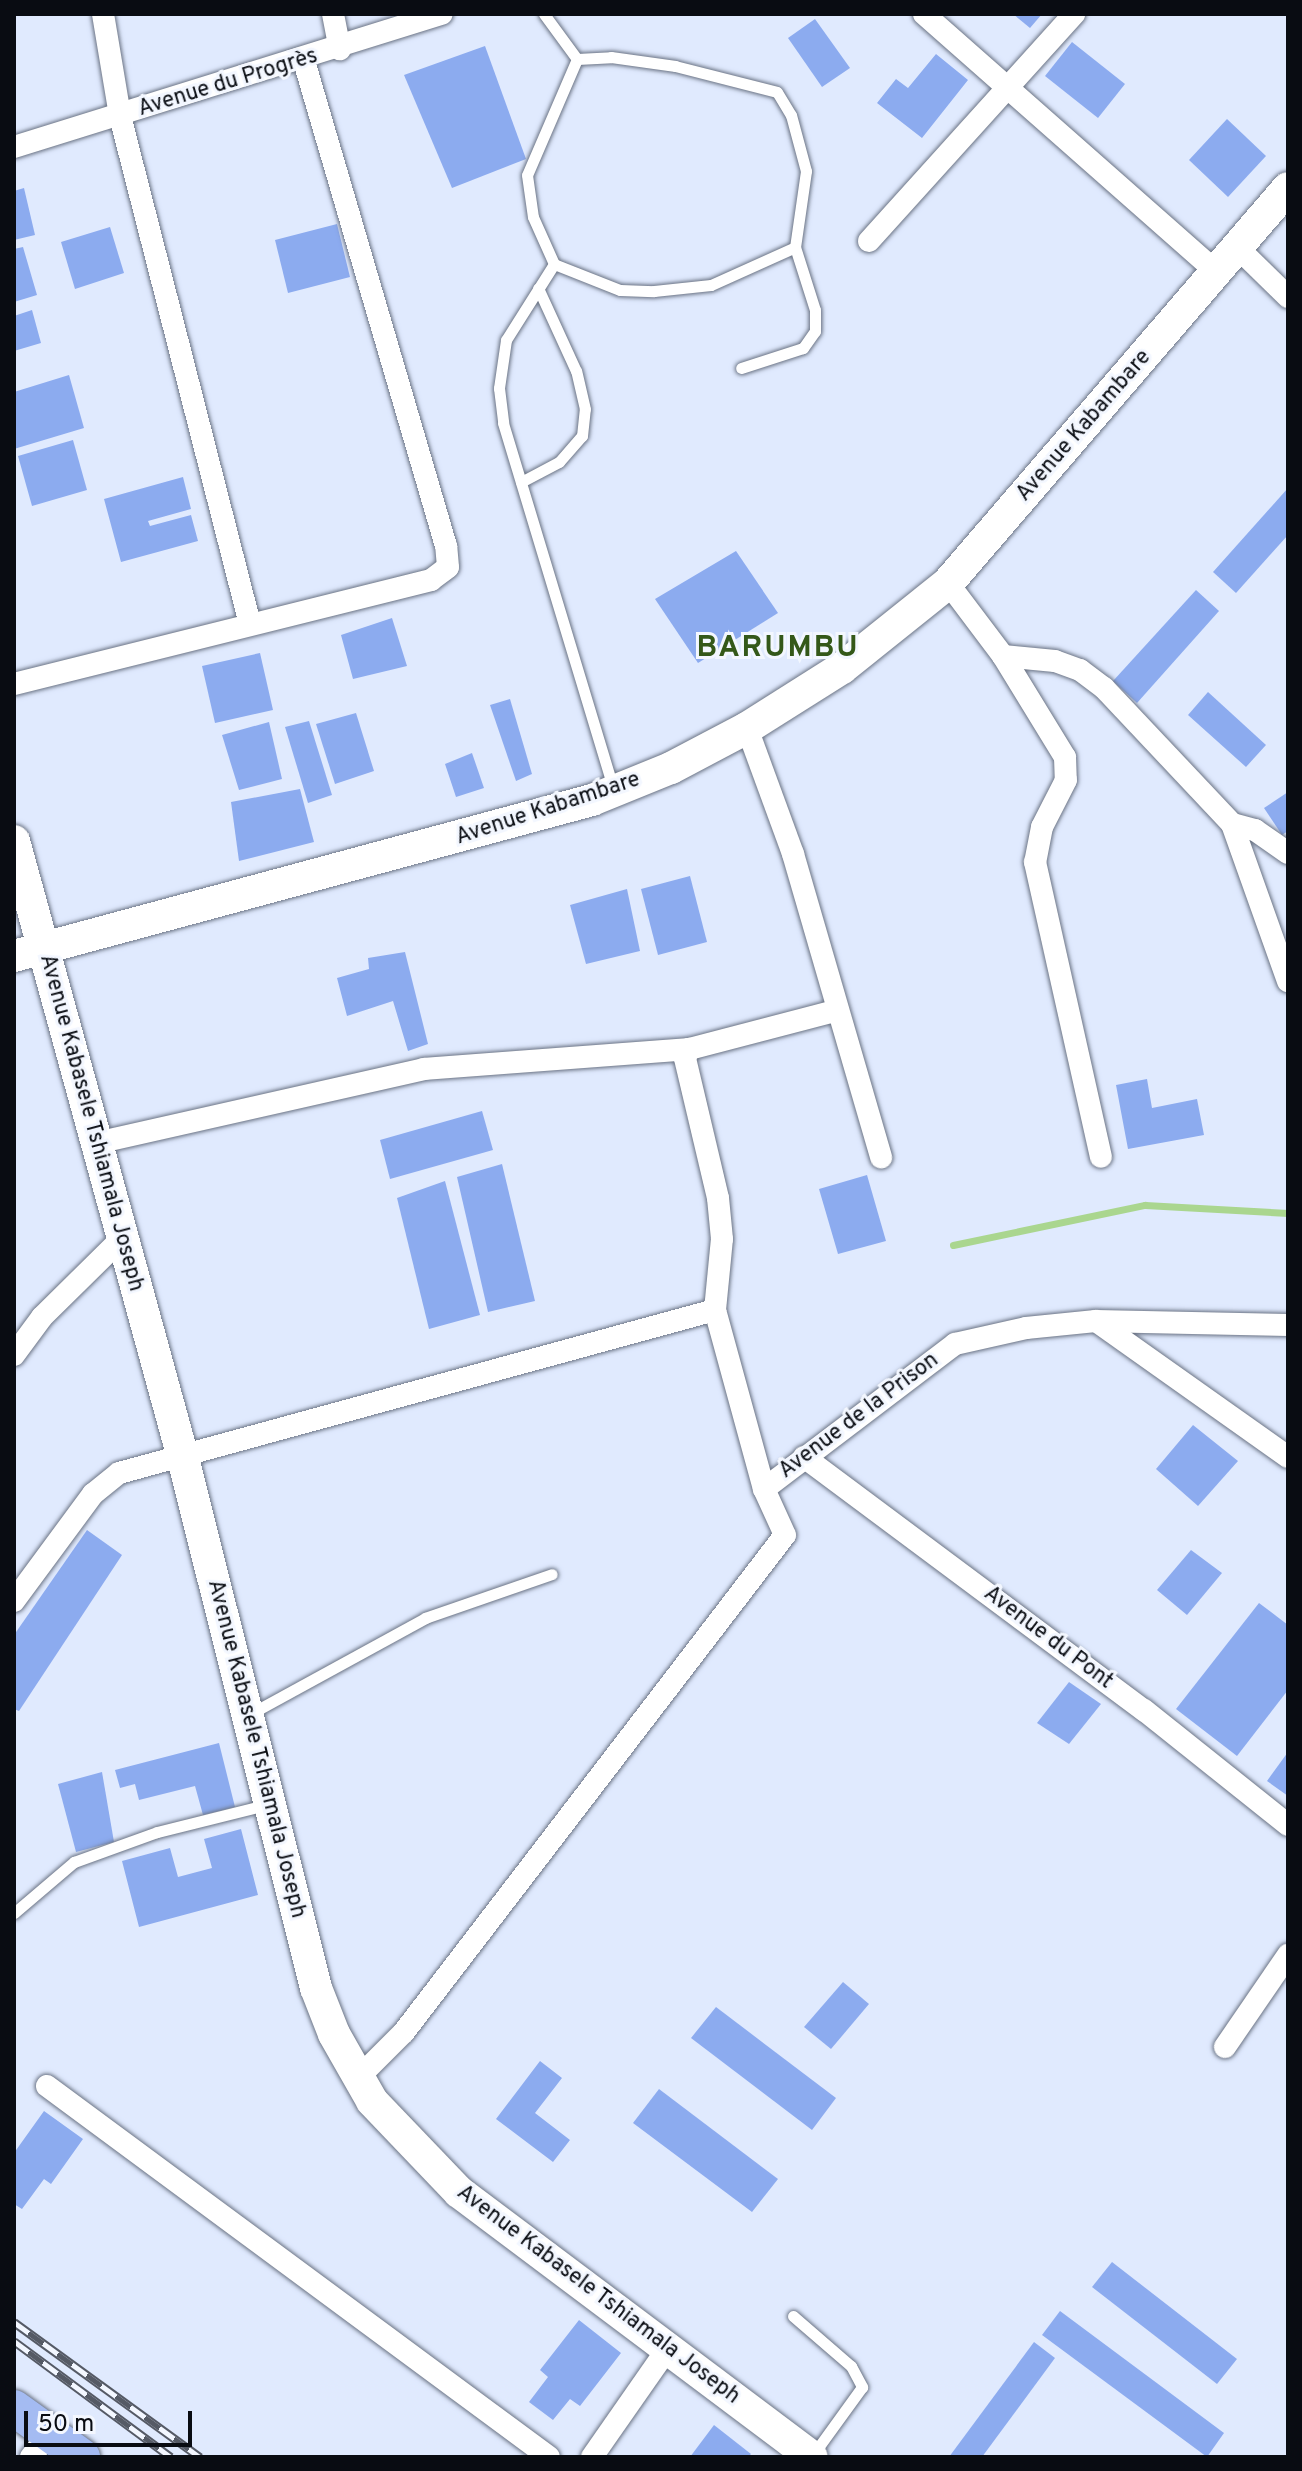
<!DOCTYPE html>
<meta charset="utf-8">
<style>
body{margin:0}
#map{position:relative;width:1302px;height:2471px;overflow:hidden;background:#e0eafe;font-family:Overpass,sans-serif}
div>[style]{position:absolute}
.stream>*{height:7px;margin:-3.5px;padding:0 3.5px;transform-origin:3.5px;border-radius:3.5px;background:#aad68f}
.building>*{inset:0;background:#8cabef}
.roads{filter:drop-shadow(0 0 2px #6a7384) drop-shadow(0 0 2px #6a7384)}
.lane>*{height:11px;margin:-5.5px;padding:0 5.5px;transform-origin:5.5px;border-radius:5.5px;background:#fff}
.street>*{height:22px;margin:-11px;padding:0 11px;transform-origin:11px;border-radius:11px;background:#fff}
.secondary>*{height:32px;margin:-16px;padding:0 16px;transform-origin:16px;border-radius:16px;background:#fff}
.primary>*{height:36px;margin:-18px;padding:0 18px;transform-origin:18px;border-radius:18px;background:#a4bbf2}
.rail>*{height:9px;margin-top:-4.5px;transform-origin:0;background:repeating-linear-gradient(90deg,#f3f7ff 0 18px,#555a65 0 36px);box-sizing:border-box;border-block:2px solid #555a65}
span{translate:-50% -50%;white-space:nowrap;text-align:center;line-height:1.15;-webkit-text-stroke:6px #f3f7ff;paint-order:stroke}
.street-label{font-size:22px;color:#090c12}
.district-label{font-size:30px;color:#345819;font-weight:700;letter-spacing:2px}
.frame{position:absolute;inset:0;border:16px solid #090c12;pointer-events:none}
.scale{position:absolute;left:24px;top:2411px;width:168px;height:36px;box-sizing:border-box;border:4px solid #090c12;border-top:0;padding-left:10px;font-size:24px;line-height:28px;white-space:nowrap;color:#090c12;-webkit-text-stroke:6px #f3f7ff;paint-order:stroke}
</style>
<div id="map">
<div class="stream">
<div style="left:953px;top:1245px;width:196px;rotate:-11.8deg"></div>
<div style="left:1145px;top:1205px;width:143px;rotate:3.2deg"></div>
</div>
<div class="building">
<div style="clip-path:polygon(1013px 14px,1042px 14px,1030px 28px)"></div>
<div style="clip-path:polygon(815px 19px,850px 68px,822px 87px,788px 38px)"></div>
<div style="clip-path:polygon(1072px 42px,1125px 84px,1098px 118px,1045px 76px)"></div>
<div style="clip-path:polygon(485px 46px,526px 159px,452px 188px,404px 75px)"></div>
<div style="clip-path:polygon(936px 54px,968px 80px,922px 138px,877px 103px,896px 79px,908px 88px)"></div>
<div style="clip-path:polygon(1227px 119px,1266px 156px,1228px 197px,1189px 160px)"></div>
<div style="clip-path:polygon(24px 188px,35px 235px,14px 240px,14px 191px)"></div>
<div style="clip-path:polygon(337px 224px,350px 277px,288px 293px,275px 240px)"></div>
<div style="clip-path:polygon(110px 227px,124px 273px,75px 289px,61px 242px)"></div>
<div style="clip-path:polygon(23px 247px,37px 295px,14px 302px,14px 249px)"></div>
<div style="clip-path:polygon(32px 310px,41px 343px,14px 351px,14px 316px)"></div>
<div style="clip-path:polygon(69px 375px,84px 428px,14px 449px,14px 392px)"></div>
<div style="clip-path:polygon(73px 440px,87px 490px,32px 506px,18px 456px)"></div>
<div style="clip-path:polygon(183px 477px,191px 509px,148px 521px,150px 526px,191px 515px,198px 541px,121px 562px,104px 499px)"></div>
<div style="clip-path:polygon(1288px 488px,1288px 535px,1236px 593px,1213px 572px)"></div>
<div style="clip-path:polygon(736px 551px,778px 613px,698px 663px,655px 599px)"></div>
<div style="clip-path:polygon(1196px 590px,1219px 611px,1137px 703px,1113px 681px)"></div>
<div style="clip-path:polygon(392px 618px,407px 666px,353px 679px,341px 635px)"></div>
<div style="clip-path:polygon(260px 653px,273px 710px,215px 723px,202px 666px)"></div>
<div style="clip-path:polygon(1208px 692px,1266px 745px,1246px 767px,1188px 715px)"></div>
<div style="clip-path:polygon(510px 699px,532px 774px,516px 781px,490px 705px)"></div>
<div style="clip-path:polygon(356px 713px,374px 771px,335px 784px,316px 724px)"></div>
<div style="clip-path:polygon(309px 721px,332px 795px,308px 803px,285px 727px)"></div>
<div style="clip-path:polygon(269px 722px,282px 779px,239px 790px,222px 735px)"></div>
<div style="clip-path:polygon(472px 753px,484px 788px,456px 797px,445px 764px)"></div>
<div style="clip-path:polygon(300px 789px,314px 842px,239px 861px,231px 802px)"></div>
<div style="clip-path:polygon(1288px 792px,1288px 831px,1282px 835px,1264px 808px)"></div>
<div style="clip-path:polygon(690px 876px,707px 942px,658px 955px,641px 889px)"></div>
<div style="clip-path:polygon(627px 889px,640px 951px,586px 964px,570px 905px)"></div>
<div style="clip-path:polygon(405px 952px,428px 1044px,408px 1051px,393px 1001px,347px 1016px,337px 978px,369px 969px,368px 958px)"></div>
<div style="clip-path:polygon(1147px 1079px,1152px 1108px,1197px 1099px,1204px 1135px,1128px 1149px,1116px 1085px)"></div>
<div style="clip-path:polygon(482px 1111px,493px 1150px,390px 1179px,380px 1140px)"></div>
<div style="clip-path:polygon(502px 1164px,535px 1301px,488px 1312px,457px 1177px)"></div>
<div style="clip-path:polygon(867px 1175px,886px 1241px,838px 1254px,819px 1189px)"></div>
<div style="clip-path:polygon(445px 1181px,480px 1315px,429px 1329px,397px 1198px)"></div>
<div style="clip-path:polygon(1193px 1425px,1238px 1461px,1198px 1506px,1156px 1469px)"></div>
<div style="clip-path:polygon(87px 1530px,122px 1555px,19px 1711px,14px 1709px,14px 1635px)"></div>
<div style="clip-path:polygon(1191px 1550px,1222px 1573px,1187px 1615px,1157px 1590px)"></div>
<div style="clip-path:polygon(1259px 1603px,1288px 1625px,1288px 1690px,1237px 1756px,1176px 1709px)"></div>
<div style="clip-path:polygon(1069px 1682px,1101px 1704px,1069px 1744px,1037px 1723px)"></div>
<div style="clip-path:polygon(219px 1743px,235px 1807px,203px 1815px,195px 1786px,139px 1800px,135px 1784px,120px 1788px,115px 1770px)"></div>
<div style="clip-path:polygon(1288px 1752px,1288px 1796px,1267px 1781px)"></div>
<div style="clip-path:polygon(102px 1772px,114px 1842px,76px 1852px,58px 1784px)"></div>
<div style="clip-path:polygon(241px 1829px,258px 1895px,139px 1927px,122px 1861px,170px 1848px,178px 1877px,212px 1868px,204px 1839px)"></div>
<div style="clip-path:polygon(843px 1982px,869px 2004px,831px 2049px,804px 2027px)"></div>
<div style="clip-path:polygon(716px 2007px,836px 2098px,812px 2130px,691px 2038px)"></div>
<div style="clip-path:polygon(540px 2061px,562px 2078px,535px 2113px,570px 2140px,553px 2162px,496px 2119px)"></div>
<div style="clip-path:polygon(659px 2089px,778px 2179px,752px 2212px,633px 2123px)"></div>
<div style="clip-path:polygon(44px 2111px,83px 2139px,51px 2184px,44px 2179px,22px 2209px,14px 2204px,14px 2153px)"></div>
<div style="clip-path:polygon(1112px 2262px,1237px 2359px,1217px 2384px,1092px 2287px)"></div>
<div style="clip-path:polygon(1060px 2311px,1224px 2433px,1207px 2457px,1042px 2335px)"></div>
<div style="clip-path:polygon(579px 2320px,621px 2353px,580px 2406px,570px 2399px,553px 2420px,529px 2402px,548px 2377px,540px 2370px)"></div>
<div style="clip-path:polygon(1034px 2342px,1055px 2358px,982px 2457px,949px 2457px)"></div>
<div style="clip-path:polygon(714px 2425px,751px 2454px,748px 2457px,690px 2457px)"></div>
</div>
<div class="roads">
<div class="lane">
<div style="left:544px;top:14px;width:56px;rotate:53.7deg"></div>
<div style="left:577px;top:59px;width:126px;rotate:113.3deg"></div>
<div style="left:527px;top:175px;width:42px;rotate:81.9deg"></div>
<div style="left:533px;top:217px;width:51px;rotate:65.9deg"></div>
<div style="left:554px;top:264px;width:71px;rotate:21.5deg"></div>
<div style="left:620px;top:290px;width:34px;rotate:2deg"></div>
<div style="left:654px;top:291px;width:57px;rotate:-6deg"></div>
<div style="left:711px;top:285px;width:92px;rotate:-24.3deg"></div>
<div style="left:795px;top:247px;width:66px;rotate:72.4deg"></div>
<div style="left:815px;top:310px;width:21px;rotate:90deg"></div>
<div style="left:815px;top:331px;width:21px;rotate:125deg"></div>
<div style="left:803px;top:348px;width:65px;rotate:162.1deg"></div>
<div style="left:577px;top:59px;width:34px;rotate:-3deg"></div>
<div style="left:611px;top:57px;width:65px;rotate:8deg"></div>
<div style="left:675px;top:66px;width:105px;rotate:14.3deg"></div>
<div style="left:777px;top:92px;width:27px;rotate:59deg"></div>
<div style="left:791px;top:115px;width:58px;rotate:75deg"></div>
<div style="left:806px;top:171px;width:77px;rotate:98.2deg"></div>
<div style="left:554px;top:264px;width:90px;rotate:122.3deg"></div>
<div style="left:506px;top:340px;width:49px;rotate:98.3deg"></div>
<div style="left:499px;top:388px;width:35px;rotate:83deg"></div>
<div style="left:503px;top:423px;width:381px;rotate:73.2deg"></div>
<div style="left:521px;top:482px;width:43px;rotate:-27.8deg"></div>
<div style="left:559px;top:462px;width:35px;rotate:-49deg"></div>
<div style="left:582px;top:436px;width:27px;rotate:-84deg"></div>
<div style="left:585px;top:409px;width:39px;rotate:-103deg"></div>
<div style="left:576px;top:371px;width:91px;rotate:-114.6deg"></div>
<div style="left:250px;top:1714px;width:200px;rotate:-28.7deg"></div>
<div style="left:425px;top:1618px;width:134px;rotate:-19.1deg"></div>
<div style="left:14px;top:1913px;width:79px;rotate:-40.4deg"></div>
<div style="left:74px;top:1862px;width:88px;rotate:-19.9deg"></div>
<div style="left:157px;top:1832px;width:115px;rotate:-14deg"></div>
<div style="left:793px;top:2316px;width:77px;rotate:40.8deg"></div>
<div style="left:851px;top:2366px;width:24px;rotate:62deg"></div>
<div style="left:862px;top:2387px;width:85px;rotate:125.9deg"></div>
</div>
<div class="street">
<div style="left:103px;top:14px;width:103px;rotate:80.5deg"></div>
<div style="left:120px;top:116px;width:524px;rotate:75.65deg"></div>
<div style="left:333px;top:14px;width:36px;rotate:79deg"></div>
<div style="left:924px;top:14px;width:390px;rotate:41.4deg"></div>
<div style="left:14px;top:147px;width:448px;rotate:-17.3deg"></div>
<div style="left:869px;top:241px;width:306px;rotate:-47.9deg"></div>
<div style="left:1238px;top:248px;width:70px;rotate:44.4deg"></div>
<div style="left:948px;top:583px;width:91px;rotate:53deg"></div>
<div style="left:1003px;top:656px;width:119px;rotate:58.5deg"></div>
<div style="left:1065px;top:757px;width:23px;rotate:88deg"></div>
<div style="left:1066px;top:780px;width:53px;rotate:117.1deg"></div>
<div style="left:1042px;top:827px;width:36px;rotate:101deg"></div>
<div style="left:1035px;top:862px;width:302px;rotate:77.4deg"></div>
<div style="left:1003px;top:656px;width:52px;rotate:5.5deg"></div>
<div style="left:1055px;top:661px;width:27px;rotate:20deg"></div>
<div style="left:1080px;top:670px;width:30px;rotate:37deg"></div>
<div style="left:1104px;top:688px;width:187px;rotate:46.7deg"></div>
<div style="left:1232px;top:824px;width:167px;rotate:70.4deg"></div>
<div style="left:14px;top:684px;width:430px;rotate:-14deg"></div>
<div style="left:431px;top:580px;width:21px;rotate:-37deg"></div>
<div style="left:448px;top:567px;width:21px;rotate:-95deg"></div>
<div style="left:446px;top:546px;width:505px;rotate:-106.32deg"></div>
<div style="left:747px;top:728px;width:134px;rotate:69.9deg"></div>
<div style="left:793px;top:854px;width:316px;rotate:73.8deg"></div>
<div style="left:1232px;top:824px;width:24px;rotate:15deg"></div>
<div style="left:1255px;top:830px;width:40px;rotate:34.9deg"></div>
<div style="left:96px;top:1143px;width:336px;rotate:-12.7deg"></div>
<div style="left:424px;top:1069px;width:266px;rotate:-4.3deg"></div>
<div style="left:689px;top:1049px;width:151px;rotate:-14.6deg"></div>
<div style="left:1096px;top:1321px;width:235px;rotate:35.3deg"></div>
<div style="left:14px;top:1355px;width:47px;rotate:-53.6deg"></div>
<div style="left:42px;top:1317px;width:112px;rotate:-44.6deg"></div>
<div style="left:804px;top:1457px;width:424px;rotate:36.7deg"></div>
<div style="left:1144px;top:1710px;width:184px;rotate:38.6deg"></div>
<div style="left:764px;top:1489px;width:240px;rotate:-37.2deg"></div>
<div style="left:955px;top:1344px;width:73px;rotate:-12.7deg"></div>
<div style="left:1026px;top:1328px;width:70px;rotate:-5.7deg"></div>
<div style="left:1096px;top:1321px;width:192px;rotate:1.2deg"></div>
<div style="left:14px;top:1601px;width:133px;rotate:-53.6deg"></div>
<div style="left:93px;top:1494px;width:33px;rotate:-39deg"></div>
<div style="left:119px;top:1473px;width:618px;rotate:-15.3deg"></div>
<div style="left:1225px;top:2047px;width:112px;rotate:-55.6deg"></div>
<div style="left:357px;top:2079px;width:66px;rotate:-45deg"></div>
<div style="left:404px;top:2032px;width:626px;rotate:-52.53deg"></div>
<div style="left:785px;top:1535px;width:51px;rotate:-114.5deg"></div>
<div style="left:764px;top:1489px;width:186px;rotate:-105.3deg"></div>
<div style="left:715px;top:1310px;width:71px;rotate:-84.4deg"></div>
<div style="left:722px;top:1239px;width:41px;rotate:-95.6deg"></div>
<div style="left:718px;top:1198px;width:144px;rotate:-103.3deg"></div>
<div style="left:685px;top:1058px;width:10px;rotate:-66deg"></div>
<div style="left:47px;top:2086px;width:624px;rotate:36.47deg"></div>
<div style="left:31px;top:2457px;width:31px;rotate:-52deg"></div>
<div style="left:592px;top:2457px;width:133px;rotate:-55.1deg"></div>
</div>
<div class="secondary">
<div style="left:14px;top:841px;width:636px;rotate:74.67deg"></div>
<div style="left:182px;top:1454px;width:551px;rotate:75.91deg"></div>
<div style="left:316px;top:1988px;width:49px;rotate:68.6deg"></div>
<div style="left:334px;top:2034px;width:77px;rotate:60.4deg"></div>
<div style="left:372px;top:2101px;width:126px;rotate:46.3deg"></div>
<div style="left:459px;top:2192px;width:441px;rotate:36.9deg"></div>
<div style="left:14px;top:956px;width:599px;rotate:-15.1deg"></div>
<div style="left:592px;top:800px;width:85px;rotate:-22.1deg"></div>
<div style="left:671px;top:768px;width:86px;rotate:-27.8deg"></div>
<div style="left:747px;top:728px;width:112px;rotate:-32.3deg"></div>
<div style="left:842px;top:668px;width:136px;rotate:-38.7deg"></div>
<div style="left:948px;top:583px;width:521px;rotate:-49.28deg"></div>
</div>
<div class="primary">
<div style="left:14px;top:2408px;width:84px;rotate:35.8deg"></div>
</div>
</div>
<div class="rail">
<div style="left:14px;top:2322px;width:230px;rotate:36deg"></div>
<div style="left:14px;top:2341px;width:195px;rotate:36.5deg"></div>
</div>
<div class="street-label">
<span style="left:228px;top:83px;rotate:-17deg">Avenue du Progrès</span>
<span style="left:1084px;top:426px;rotate:-49deg">Avenue Kabambare</span>
<span style="left:548px;top:809px;rotate:-18deg">Avenue Kabambare</span>
<span style="left:91px;top:1123px;rotate:75deg">Avenue Kabasele Tshiamala Joseph</span>
<span style="left:859px;top:1416px;rotate:-37deg">Avenue de la Prison</span>
<span style="left:1048px;top:1638px;rotate:37deg">Avenue du Pont</span>
<span style="left:256px;top:1749px;rotate:76deg">Avenue Kabasele Tshiamala Joseph</span>
<span style="left:598px;top:2295px;rotate:37deg">Avenue Kabasele Tshiamala Joseph</span>
</div>
<div class="district-label">
<span style="left:778px;top:649px">BARUMBU</span>
</div>
<div class="frame"></div>
<div class="scale">50 m</div>
</div>
